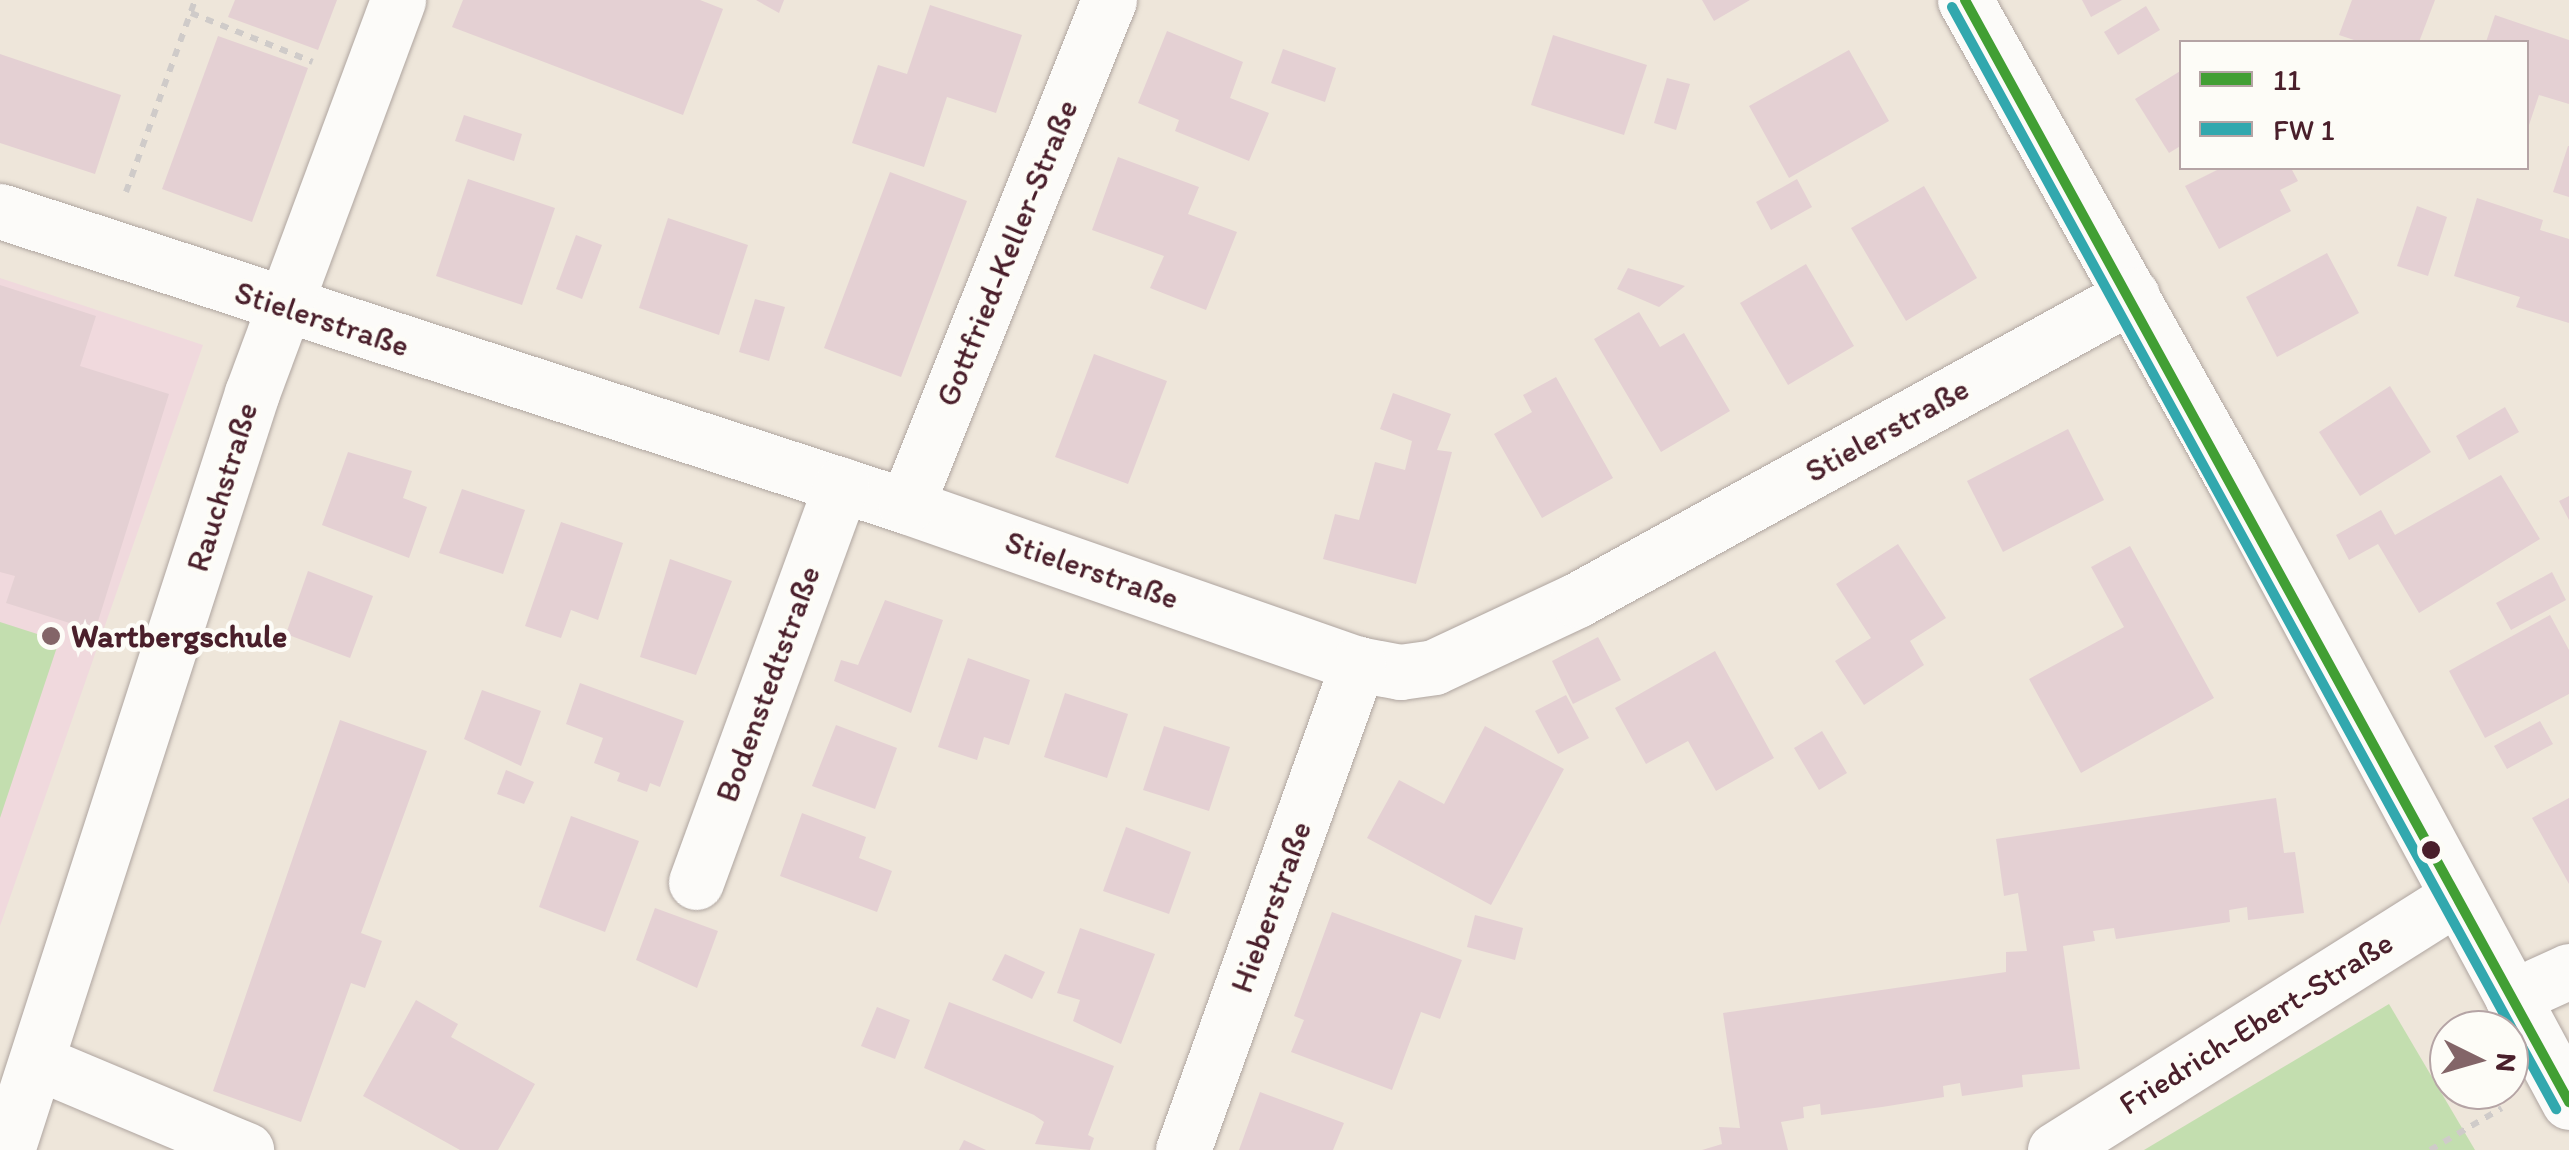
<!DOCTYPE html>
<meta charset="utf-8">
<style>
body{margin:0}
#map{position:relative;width:2569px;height:1150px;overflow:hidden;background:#eee6da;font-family:Itim,sans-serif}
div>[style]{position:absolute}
.built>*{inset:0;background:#f0d9dd}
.green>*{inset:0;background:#c3deaf}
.building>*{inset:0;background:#e4d0d3}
.path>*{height:6px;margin-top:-3px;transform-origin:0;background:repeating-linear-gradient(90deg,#cfcbc9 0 8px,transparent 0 16px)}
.roads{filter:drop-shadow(0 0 2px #afa5a0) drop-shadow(0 0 2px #afa5a0)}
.minor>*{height:55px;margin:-27.5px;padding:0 27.5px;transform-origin:27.5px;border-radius:27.5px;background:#fcfbf9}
.bus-1>*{height:10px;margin:-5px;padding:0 5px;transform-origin:5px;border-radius:5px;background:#429f34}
.bus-2>*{height:10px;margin:-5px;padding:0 5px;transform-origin:5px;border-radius:5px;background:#32a8ae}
.dots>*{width:28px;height:28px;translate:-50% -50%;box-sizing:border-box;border:5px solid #fdfcf7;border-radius:50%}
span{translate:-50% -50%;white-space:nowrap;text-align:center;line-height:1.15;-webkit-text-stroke:9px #fdfcf7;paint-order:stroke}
.street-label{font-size:32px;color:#4a1f2b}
.poi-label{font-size:32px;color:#4a1f2b;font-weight:700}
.left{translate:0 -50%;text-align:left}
.legend{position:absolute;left:2179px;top:40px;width:350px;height:130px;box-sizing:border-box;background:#fdfcf7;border:2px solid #b5a4a5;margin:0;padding:12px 18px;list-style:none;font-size:30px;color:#4a1f2b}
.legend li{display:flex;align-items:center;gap:20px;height:50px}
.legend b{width:50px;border:2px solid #b5a4a5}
.north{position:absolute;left:2429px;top:1010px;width:100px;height:100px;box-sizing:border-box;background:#fdfcf7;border:2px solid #b5a4a5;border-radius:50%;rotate:95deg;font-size:28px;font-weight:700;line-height:40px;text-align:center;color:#4a1f2b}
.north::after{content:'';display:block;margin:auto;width:35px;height:45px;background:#836568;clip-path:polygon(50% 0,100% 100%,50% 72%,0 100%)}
</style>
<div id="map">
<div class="built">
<div style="clip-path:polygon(0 278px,203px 345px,0 926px)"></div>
</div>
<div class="green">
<div style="clip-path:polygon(0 622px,59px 641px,0 818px)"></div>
<div style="clip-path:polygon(2389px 1004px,2475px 1150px,2144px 1150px)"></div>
</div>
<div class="building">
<div style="clip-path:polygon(235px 0,337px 0,318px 50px,228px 17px)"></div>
<div style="clip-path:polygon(463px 0,700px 0,723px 9px,683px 115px,452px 27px)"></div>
<div style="clip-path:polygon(756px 0,784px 0,779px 13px)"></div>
<div style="clip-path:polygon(1702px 0,1750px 0,1714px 21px)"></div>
<div style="clip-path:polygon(2082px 0,2122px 0,2091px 17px)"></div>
<div style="clip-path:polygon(2352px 0,2435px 0,2419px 42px,2360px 42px,2339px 35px)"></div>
<div style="clip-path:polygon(930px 5px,1022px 35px,996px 113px,947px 97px,924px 167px,852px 143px,878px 65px,907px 74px)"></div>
<div style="clip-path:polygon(2146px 6px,2160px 30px,2118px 55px,2104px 32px)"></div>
<div style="clip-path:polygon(2495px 15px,2569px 40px,2569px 104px,2539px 95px,2527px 131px,2526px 42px,2486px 42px)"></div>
<div style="clip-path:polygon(1167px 31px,1243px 62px,1230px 98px,1269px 113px,1249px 161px,1175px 131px,1179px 120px,1138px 103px)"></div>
<div style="clip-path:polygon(1553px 35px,1647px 65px,1624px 135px,1531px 105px)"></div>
<div style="clip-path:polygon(218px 36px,308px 68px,252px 222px,162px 189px)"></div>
<div style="clip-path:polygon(1283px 49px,1336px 68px,1325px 102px,1271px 83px)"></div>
<div style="clip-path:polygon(1849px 50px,1889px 121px,1789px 178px,1749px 106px)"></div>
<div style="clip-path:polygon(0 54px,121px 95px,95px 174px,0 143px)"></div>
<div style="clip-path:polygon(2182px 70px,2182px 145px,2169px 153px,2135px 99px)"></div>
<div style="clip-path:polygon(1667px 78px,1690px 84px,1676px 130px,1654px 123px)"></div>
<div style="clip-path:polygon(464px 115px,522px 134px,514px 161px,455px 141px)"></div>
<div style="clip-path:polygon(2568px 146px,2569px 146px,2569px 197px,2553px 192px)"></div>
<div style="clip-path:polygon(1118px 157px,1199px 187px,1188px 214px,1237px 232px,1206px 310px,1150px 288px,1164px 256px,1092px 230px)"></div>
<div style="clip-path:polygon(2221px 168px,2291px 168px,2298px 181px,2280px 190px,2291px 211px,2219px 249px,2185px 186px)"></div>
<div style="clip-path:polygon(890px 172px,967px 201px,901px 377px,824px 348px)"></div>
<div style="clip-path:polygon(468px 179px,555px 208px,522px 305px,436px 276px)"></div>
<div style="clip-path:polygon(1797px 179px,1812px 207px,1771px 230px,1756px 202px)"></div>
<div style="clip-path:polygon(1924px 186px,1977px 278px,1906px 321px,1851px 228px)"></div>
<div style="clip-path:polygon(2477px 198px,2543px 220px,2540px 230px,2569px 239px,2569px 323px,2516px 307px,2520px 297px,2454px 276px)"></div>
<div style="clip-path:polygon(2417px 206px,2447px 217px,2428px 276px,2397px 266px)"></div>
<div style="clip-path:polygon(668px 218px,748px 245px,719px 335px,639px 308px)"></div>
<div style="clip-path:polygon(576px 235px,602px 245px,582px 299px,556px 289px)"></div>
<div style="clip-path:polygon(2327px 253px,2359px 313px,2277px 357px,2246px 297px)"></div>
<div style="clip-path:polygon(1806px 264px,1854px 346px,1788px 385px,1740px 303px)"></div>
<div style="clip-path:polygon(1628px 268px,1685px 286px,1659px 307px,1617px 289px)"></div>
<div style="clip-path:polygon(0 285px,96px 316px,80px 366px,169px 394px,95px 631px,6px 603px,15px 576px,0 572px)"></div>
<div style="clip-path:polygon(755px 299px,785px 307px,769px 361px,739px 352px)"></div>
<div style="clip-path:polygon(1639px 312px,1660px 347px,1684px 333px,1730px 411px,1661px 452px,1594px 339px)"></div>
<div style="clip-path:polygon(1094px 354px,1167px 381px,1128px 484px,1055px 457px)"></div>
<div style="clip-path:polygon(1556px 377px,1613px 478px,1542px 518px,1494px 434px,1532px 412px,1523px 395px)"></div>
<div style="clip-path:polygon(2390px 386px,2431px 452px,2360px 496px,2319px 432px)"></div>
<div style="clip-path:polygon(1393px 393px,1451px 414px,1437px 450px,1452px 452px,1416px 584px,1323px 559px,1335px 514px,1359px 520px,1375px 462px,1405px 470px,1412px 441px,1380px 429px)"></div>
<div style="clip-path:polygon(2505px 407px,2519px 432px,2469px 460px,2456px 436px)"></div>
<div style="clip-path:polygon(2068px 429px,2104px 500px,2003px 552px,1967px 481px)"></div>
<div style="clip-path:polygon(348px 452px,412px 471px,403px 498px,427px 507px,409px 558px,322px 525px)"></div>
<div style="clip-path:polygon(2501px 475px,2540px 539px,2419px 613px,2378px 544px,2349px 560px,2336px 535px,2381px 510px,2395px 535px)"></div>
<div style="clip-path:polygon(462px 489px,525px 510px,503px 574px,439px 553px)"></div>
<div style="clip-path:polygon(2569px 496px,2569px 520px,2559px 501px)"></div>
<div style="clip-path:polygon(561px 522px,623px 543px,598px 620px,571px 610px,561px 638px,525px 626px)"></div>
<div style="clip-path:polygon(1898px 544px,1946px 618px,1910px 641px,1924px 665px,1864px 705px,1835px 661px,1871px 638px,1836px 584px)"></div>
<div style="clip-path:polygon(2130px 546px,2214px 698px,2081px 773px,2029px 679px,2124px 627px,2091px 567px)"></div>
<div style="clip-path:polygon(670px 559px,732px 581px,696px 675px,640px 657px)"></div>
<div style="clip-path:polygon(308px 571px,373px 596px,350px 658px,286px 634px)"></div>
<div style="clip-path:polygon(2552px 572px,2566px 600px,2511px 630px,2496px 603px)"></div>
<div style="clip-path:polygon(885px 600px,943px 620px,911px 713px,834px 681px,841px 660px,858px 665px)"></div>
<div style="clip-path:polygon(2550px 615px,2569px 650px,2569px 694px,2485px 738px,2449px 671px)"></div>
<div style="clip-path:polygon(1598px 637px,1621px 680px,1573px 704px,1552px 661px)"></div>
<div style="clip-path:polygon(1715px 651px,1774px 758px,1716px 791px,1688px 741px,1646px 764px,1615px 708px)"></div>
<div style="clip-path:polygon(968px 658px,1030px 680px,1009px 745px,984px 737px,977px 760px,938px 747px)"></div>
<div style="clip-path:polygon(580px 683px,684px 721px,660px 787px,650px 783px,647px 792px,617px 781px,620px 773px,594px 763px,603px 738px,566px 724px)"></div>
<div style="clip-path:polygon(482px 690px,541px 711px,521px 766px,464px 739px)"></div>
<div style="clip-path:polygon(1065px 693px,1128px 714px,1107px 778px,1044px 757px)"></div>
<div style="clip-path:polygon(1566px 695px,1589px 738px,1558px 754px,1535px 711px)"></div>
<div style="clip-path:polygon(340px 720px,427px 751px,361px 933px,382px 941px,365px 988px,351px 983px,301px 1122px,213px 1091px)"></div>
<div style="clip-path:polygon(2540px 721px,2553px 744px,2507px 769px,2494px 746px)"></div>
<div style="clip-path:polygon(836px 725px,897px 748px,875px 809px,812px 786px)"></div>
<div style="clip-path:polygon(1164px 726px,1230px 747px,1209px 811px,1143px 790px)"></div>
<div style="clip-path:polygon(1485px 726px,1564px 769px,1491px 905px,1367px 838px,1399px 780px,1444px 804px)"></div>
<div style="clip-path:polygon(1822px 731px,1847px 773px,1819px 790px,1794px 748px)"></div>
<div style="clip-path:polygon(506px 770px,534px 782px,524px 804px,497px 794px)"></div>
<div style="clip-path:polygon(2276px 798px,2284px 853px,2295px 852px,2304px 913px,2248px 920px,2247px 907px,2229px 910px,2230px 922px,2116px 939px,2114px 928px,2093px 931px,2095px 941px,2063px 946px,2080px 1069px,2022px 1075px,2023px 1087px,1962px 1096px,1960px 1083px,1943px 1086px,1944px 1097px,1882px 1107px,1821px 1115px,1820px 1104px,1803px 1107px,1804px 1118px,1781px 1122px,1788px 1150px,1702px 1150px,1722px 1144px,1719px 1127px,1740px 1128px,1723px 1013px,2006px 972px,2006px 952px,2027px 951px,2018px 893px,2004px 896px,1996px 839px)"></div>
<div style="clip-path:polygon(2569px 798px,2569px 884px,2532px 818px)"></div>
<div style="clip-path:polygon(802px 813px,866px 837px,859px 858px,892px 871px,877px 912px,780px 876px)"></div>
<div style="clip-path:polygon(571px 816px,639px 841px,605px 932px,539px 907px)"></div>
<div style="clip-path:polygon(1126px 827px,1191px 852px,1169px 914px,1103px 891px)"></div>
<div style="clip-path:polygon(655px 908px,718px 931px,697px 988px,636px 960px)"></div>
<div style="clip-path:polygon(1332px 912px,1462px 960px,1440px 1019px,1421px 1012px,1392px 1090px,1291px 1052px,1304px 1020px,1294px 1016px)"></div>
<div style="clip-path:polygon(1475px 915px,1523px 928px,1515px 960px,1467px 947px)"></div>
<div style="clip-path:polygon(1080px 928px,1155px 954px,1121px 1044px,1073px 1021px,1080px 1000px,1057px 993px)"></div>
<div style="clip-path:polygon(1005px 954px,1045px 972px,1032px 999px,992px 980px)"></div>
<div style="clip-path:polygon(416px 1000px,458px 1024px,451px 1037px,535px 1084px,498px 1150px,460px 1150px,363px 1096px)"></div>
<div style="clip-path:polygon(949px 1002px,1114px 1066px,1088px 1135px,1094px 1138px,1090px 1150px,1035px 1144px,1044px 1122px,1034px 1115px,924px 1068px)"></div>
<div style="clip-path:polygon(877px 1007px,910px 1020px,895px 1059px,861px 1046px)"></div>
<div style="clip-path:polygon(1260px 1092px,1344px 1123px,1333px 1150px,1239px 1150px)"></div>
<div style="clip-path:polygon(964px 1140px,986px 1150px,959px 1150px)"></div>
</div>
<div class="path">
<div style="left:191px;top:13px;width:131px;rotate:21.9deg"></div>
<div style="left:126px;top:192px;width:204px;rotate:-70.2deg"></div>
<div style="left:2430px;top:1150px;width:83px;rotate:-30.3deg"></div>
</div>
<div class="roads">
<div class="minor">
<div style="left:1965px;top:0;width:547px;rotate:60.76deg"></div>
<div style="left:2232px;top:477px;width:710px;rotate:61.67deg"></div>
<div style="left:0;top:211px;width:953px;rotate:18.04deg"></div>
<div style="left:906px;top:506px;width:479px;rotate:19.3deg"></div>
<div style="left:1358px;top:664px;width:43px;rotate:10.8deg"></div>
<div style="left:1400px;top:672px;width:34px;rotate:-8deg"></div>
<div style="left:1434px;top:667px;width:158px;rotate:-25.1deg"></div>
<div style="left:1577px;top:600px;width:633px;rotate:-28.79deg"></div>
<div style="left:906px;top:506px;width:545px;rotate:-68.14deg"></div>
<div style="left:696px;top:882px;width:423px;rotate:-69.9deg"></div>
<div style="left:2512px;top:997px;width:63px;rotate:-24.5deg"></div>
<div style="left:37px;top:1062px;width:227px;rotate:22.8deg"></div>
<div style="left:7px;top:1150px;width:796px;rotate:-72.07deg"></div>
<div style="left:252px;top:393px;width:419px;rotate:-69.6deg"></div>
<div style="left:1183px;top:1150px;width:517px;rotate:-70.2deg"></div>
<div style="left:2055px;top:1150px;width:476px;rotate:-32.2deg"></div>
</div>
</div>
<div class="bus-1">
<div style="left:1965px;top:0;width:1257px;rotate:61.27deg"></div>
</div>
<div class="bus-2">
<div style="left:1952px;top:7px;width:1257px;rotate:61.27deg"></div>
</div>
<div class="dots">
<div style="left:51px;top:636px;background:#836568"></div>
<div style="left:2431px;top:850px;background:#4a1f2b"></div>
</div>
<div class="street-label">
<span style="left:1007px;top:253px;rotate:-68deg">Gottfried-Keller-Straße</span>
<span style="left:322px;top:319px;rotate:18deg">Stielerstraße</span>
<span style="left:1887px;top:430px;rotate:-29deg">Stielerstraße</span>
<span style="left:222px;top:487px;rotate:-73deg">Rauchstraße</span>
<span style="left:1092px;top:570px;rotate:19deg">Stielerstraße</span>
<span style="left:768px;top:684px;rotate:-70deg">Bodenstedtstraße</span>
<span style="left:1271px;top:907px;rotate:-70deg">Hieberstraße</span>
<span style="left:2256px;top:1023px;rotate:-32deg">Friedrich-Ebert-Straße</span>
</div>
<div class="poi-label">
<span class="left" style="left:71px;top:636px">Wartbergschule</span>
</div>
<ul class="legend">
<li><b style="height:12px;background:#429f34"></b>11</li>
<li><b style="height:12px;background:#32a8ae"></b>FW 1</li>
</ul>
<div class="north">N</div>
</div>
